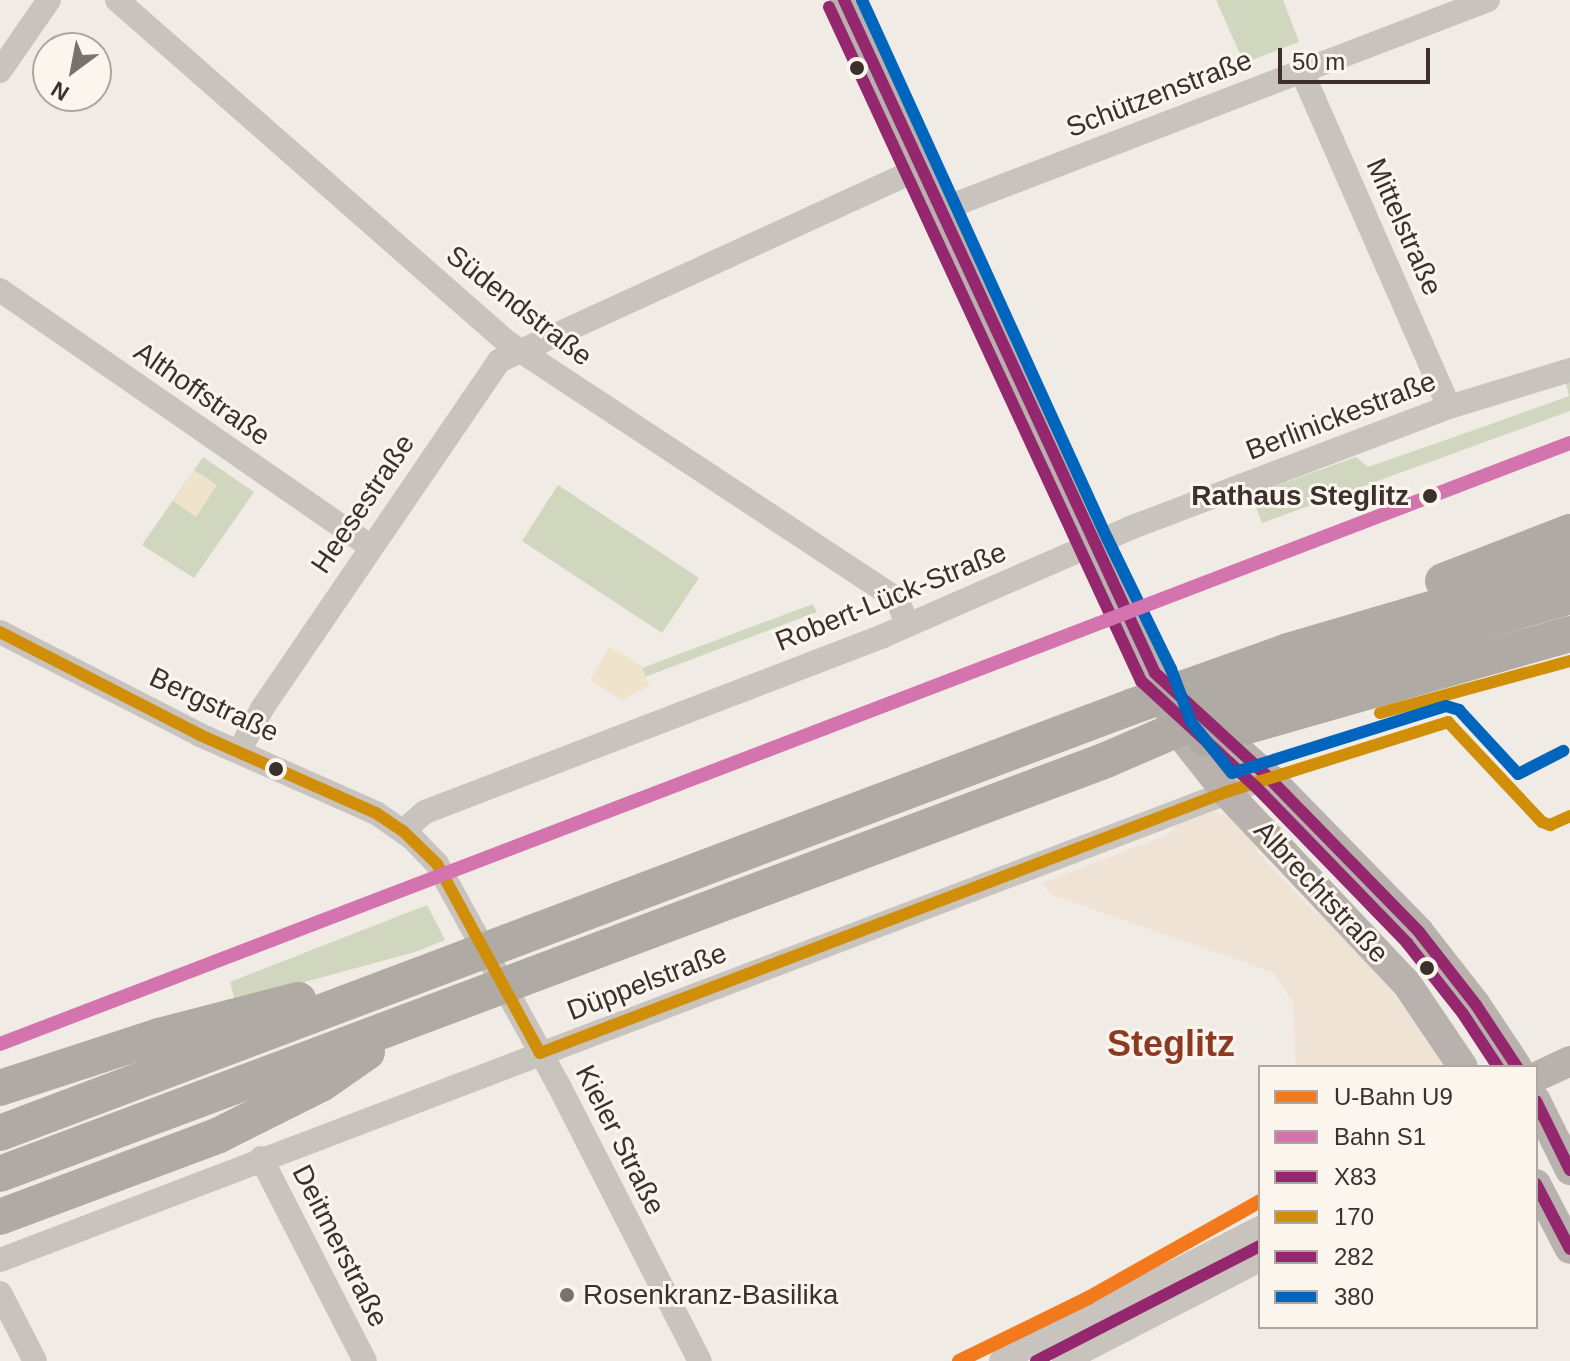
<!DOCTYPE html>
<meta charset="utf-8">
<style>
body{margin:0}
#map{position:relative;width:1570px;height:1361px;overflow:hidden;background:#f0ebe5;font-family:Helvetica,sans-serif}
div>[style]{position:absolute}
.green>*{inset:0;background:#d1d6bf}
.sand>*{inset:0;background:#efe3cc}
.plaza>*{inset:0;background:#eee3d5}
.minor>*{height:24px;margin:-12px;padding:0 12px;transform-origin:12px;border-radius:12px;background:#c9c3be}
.major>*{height:30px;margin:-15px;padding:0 15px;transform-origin:15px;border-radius:15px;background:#b8b1ad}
.highway>*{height:36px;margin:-18px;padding:0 18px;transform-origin:18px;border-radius:18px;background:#afaaa4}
.bus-1>*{height:12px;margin:-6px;padding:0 6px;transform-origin:6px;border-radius:6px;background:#95276e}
.bus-2>*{height:12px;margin:-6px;padding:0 6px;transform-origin:6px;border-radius:6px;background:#d18e09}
.bus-3>*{height:12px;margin:-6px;padding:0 6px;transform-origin:6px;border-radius:6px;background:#95276e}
.bus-4>*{height:12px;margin:-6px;padding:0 6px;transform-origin:6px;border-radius:6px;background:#0065bd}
.rail-1>*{height:14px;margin:-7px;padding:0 7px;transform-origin:7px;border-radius:7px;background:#d474ae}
.metro-1>*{height:14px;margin:-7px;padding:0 7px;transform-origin:7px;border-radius:7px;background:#f3791d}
.dots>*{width:22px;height:22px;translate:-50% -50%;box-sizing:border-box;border:4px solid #fbf5ee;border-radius:50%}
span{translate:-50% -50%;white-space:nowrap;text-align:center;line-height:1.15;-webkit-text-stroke:6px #fbf5ee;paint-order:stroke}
.street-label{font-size:28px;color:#3b302b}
.stop-label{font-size:28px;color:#3b302b;font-weight:700}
.right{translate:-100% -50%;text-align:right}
.poi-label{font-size:28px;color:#3b302b}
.left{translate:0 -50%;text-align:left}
.district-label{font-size:36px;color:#8c3b22;font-weight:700}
.legend{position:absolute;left:1258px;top:1065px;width:280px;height:264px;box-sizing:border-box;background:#fbf5ee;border:2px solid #aea6a0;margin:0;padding:10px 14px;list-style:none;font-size:24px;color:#3b302b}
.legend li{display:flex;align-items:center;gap:16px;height:40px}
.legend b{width:40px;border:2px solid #aea6a0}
.north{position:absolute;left:32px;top:32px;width:80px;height:80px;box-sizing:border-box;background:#fbf5ee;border:2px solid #aea6a0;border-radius:50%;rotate:212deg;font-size:22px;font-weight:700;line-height:32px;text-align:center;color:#3b302b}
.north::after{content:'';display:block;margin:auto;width:28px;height:36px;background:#7a716c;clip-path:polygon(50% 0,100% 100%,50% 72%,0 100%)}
.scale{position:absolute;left:1278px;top:48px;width:152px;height:36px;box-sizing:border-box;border:4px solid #3b302b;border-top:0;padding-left:10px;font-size:24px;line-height:28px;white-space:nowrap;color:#3b302b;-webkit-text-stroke:6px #fbf5ee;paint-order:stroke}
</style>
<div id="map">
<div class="green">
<div style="clip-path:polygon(1216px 0,1283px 0,1299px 42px,1244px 63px)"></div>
<div style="clip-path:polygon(1570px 382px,1570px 411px,1262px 523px,1254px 502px,1269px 493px,1270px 488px,1356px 457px,1368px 467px,1477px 429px,1569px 396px,1566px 383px)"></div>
<div style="clip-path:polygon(203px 457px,254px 492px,194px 578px,142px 545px)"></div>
<div style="clip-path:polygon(558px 485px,699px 578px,662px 633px,522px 541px)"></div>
<div style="clip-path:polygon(813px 604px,817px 612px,645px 677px,642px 668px)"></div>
<div style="clip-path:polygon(427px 905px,445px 940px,415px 952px,235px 1001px,230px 982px)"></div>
</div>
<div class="sand">
<div style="clip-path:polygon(194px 470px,217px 485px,196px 517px,173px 501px)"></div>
<div style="clip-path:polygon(609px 647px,641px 665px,649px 686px,622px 700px,590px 680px)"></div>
</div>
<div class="plaza">
<div style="clip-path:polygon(1213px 812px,1230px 816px,1257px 844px,1257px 852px,1309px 907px,1334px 924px,1370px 963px,1450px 1067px,1296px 1067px,1293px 1002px,1273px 972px,1050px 894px,1043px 883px,1170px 834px,1174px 826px)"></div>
</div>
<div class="minor">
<div style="left:117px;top:0;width:519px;rotate:41.25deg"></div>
<div style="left:507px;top:342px;width:467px;rotate:33.4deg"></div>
<div style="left:897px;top:599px;width:27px;rotate:68deg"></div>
<div style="left:0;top:71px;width:86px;rotate:-55.4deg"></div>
<div style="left:1302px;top:72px;width:366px;rotate:66.3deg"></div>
<div style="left:940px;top:210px;width:587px;rotate:-20.97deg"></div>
<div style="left:0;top:290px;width:450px;rotate:34.7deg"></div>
<div style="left:0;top:632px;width:225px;rotate:27.2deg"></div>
<div style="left:200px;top:735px;width:193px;rotate:23.9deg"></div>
<div style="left:376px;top:813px;width:44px;rotate:34.8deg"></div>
<div style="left:412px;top:838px;width:36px;rotate:46deg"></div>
<div style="left:437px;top:864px;width:251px;rotate:61.2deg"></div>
<div style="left:558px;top:1084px;width:311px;rotate:62.9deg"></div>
<div style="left:239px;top:751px;width:50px;rotate:-61.4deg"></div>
<div style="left:263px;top:707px;width:419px;rotate:-55.7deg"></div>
<div style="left:499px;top:361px;width:464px;rotate:-24.6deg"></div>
<div style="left:403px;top:831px;width:29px;rotate:-41deg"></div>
<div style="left:425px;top:812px;width:491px;rotate:-21deg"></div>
<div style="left:883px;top:636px;width:270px;rotate:-23.6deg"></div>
<div style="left:1130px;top:528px;width:341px;rotate:-20.8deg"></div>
<div style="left:1449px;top:407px;width:127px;rotate:-17deg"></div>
<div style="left:261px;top:1158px;width:228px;rotate:62.9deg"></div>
<div style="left:0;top:1260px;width:1357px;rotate:-20.85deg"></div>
<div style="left:0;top:1293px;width:76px;rotate:62.8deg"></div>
<div style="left:1001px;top:1361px;width:291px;rotate:-27.2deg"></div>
<div style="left:1064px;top:1361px;width:220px;rotate:-27.3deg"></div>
</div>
<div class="major">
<div style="left:844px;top:0;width:599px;rotate:65.45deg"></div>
<div style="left:1093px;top:545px;width:146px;rotate:64deg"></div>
<div style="left:1157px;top:676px;width:58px;rotate:69.7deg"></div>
<div style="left:1177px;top:730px;width:79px;rotate:51.7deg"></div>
<div style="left:1226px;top:792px;width:264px;rotate:46.7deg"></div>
<div style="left:1407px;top:984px;width:100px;rotate:56deg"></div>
<div style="left:1205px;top:721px;width:84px;rotate:41.6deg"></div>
<div style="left:1268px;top:777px;width:216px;rotate:45.7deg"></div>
<div style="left:1419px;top:932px;width:93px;rotate:52deg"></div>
<div style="left:1476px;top:1005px;width:74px;rotate:56.5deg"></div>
<div style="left:1536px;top:1077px;width:38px;rotate:-25deg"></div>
<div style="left:1536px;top:1101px;width:77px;rotate:63.8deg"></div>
<div style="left:1536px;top:1184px;width:73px;rotate:62.4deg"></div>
</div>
<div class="highway">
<div style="left:1443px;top:581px;width:136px;rotate:-21.1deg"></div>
<div style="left:1205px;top:738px;width:380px;rotate:-15.9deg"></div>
<div style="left:0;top:1088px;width:167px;rotate:-18.1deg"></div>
<div style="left:159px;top:1036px;width:144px;rotate:-14.5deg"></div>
<div style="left:0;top:1133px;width:1209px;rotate:-20.64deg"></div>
<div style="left:1131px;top:707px;width:167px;rotate:-19.6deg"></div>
<div style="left:1288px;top:651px;width:294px;rotate:-16.4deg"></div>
<div style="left:0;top:1174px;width:1181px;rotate:-20.52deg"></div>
<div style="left:1106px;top:760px;width:149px;rotate:-23.3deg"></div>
<div style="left:1243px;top:701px;width:161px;rotate:-19.6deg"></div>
<div style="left:1395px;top:647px;width:182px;rotate:-16.2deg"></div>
<div style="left:0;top:1217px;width:234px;rotate:-20.5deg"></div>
<div style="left:219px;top:1135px;width:114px;rotate:-26.6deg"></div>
<div style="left:321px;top:1084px;width:56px;rotate:-34.8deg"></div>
</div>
<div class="bus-1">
<div style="left:844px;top:0;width:741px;rotate:65.2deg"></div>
<div style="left:1155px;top:673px;width:154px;rotate:42.6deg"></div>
<div style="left:1268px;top:777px;width:216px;rotate:45.7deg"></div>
<div style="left:1419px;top:932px;width:93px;rotate:52deg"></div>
<div style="left:1476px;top:1005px;width:74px;rotate:56.5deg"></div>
<div style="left:1536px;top:1101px;width:77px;rotate:63.8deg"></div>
<div style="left:1536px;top:1184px;width:73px;rotate:62.4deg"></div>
</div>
<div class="bus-2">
<div style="left:0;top:632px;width:225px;rotate:27.2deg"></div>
<div style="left:200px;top:735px;width:193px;rotate:23.9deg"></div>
<div style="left:376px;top:813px;width:32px;rotate:34deg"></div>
<div style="left:403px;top:831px;width:47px;rotate:44.1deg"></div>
<div style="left:437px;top:864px;width:215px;rotate:61.4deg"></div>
<div style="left:1380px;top:713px;width:197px;rotate:-15.3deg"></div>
<div style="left:540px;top:1053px;width:734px;rotate:-20.83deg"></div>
<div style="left:1226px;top:792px;width:233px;rotate:-17.5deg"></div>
<div style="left:1448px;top:722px;width:137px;rotate:46.8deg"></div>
<div style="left:1542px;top:822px;width:9px;rotate:21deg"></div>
<div style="left:1550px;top:825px;width:22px;rotate:-24deg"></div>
</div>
<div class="bus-3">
<div style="left:829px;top:7px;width:743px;rotate:65.16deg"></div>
<div style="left:1141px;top:681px;width:158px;rotate:42.7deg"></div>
<div style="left:1257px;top:788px;width:216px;rotate:45.9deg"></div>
<div style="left:1407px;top:943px;width:90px;rotate:51.7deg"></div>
<div style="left:1463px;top:1014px;width:64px;rotate:56.6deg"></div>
<div style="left:1036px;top:1361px;width:252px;rotate:-27.2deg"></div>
</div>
<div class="bus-4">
<div style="left:862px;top:0;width:591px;rotate:65.52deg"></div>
<div style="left:1107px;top:538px;width:146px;rotate:64deg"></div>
<div style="left:1171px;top:669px;width:57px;rotate:69.3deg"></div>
<div style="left:1191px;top:722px;width:65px;rotate:51.2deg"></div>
<div style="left:1232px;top:773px;width:224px;rotate:-17.4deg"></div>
<div style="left:1446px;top:706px;width:14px;rotate:17deg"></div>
<div style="left:1459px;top:710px;width:87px;rotate:47.3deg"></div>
<div style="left:1518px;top:774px;width:51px;rotate:-27.1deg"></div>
</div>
<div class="rail-1">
<div style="left:0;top:1044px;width:1681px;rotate:-20.95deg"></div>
</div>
<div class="metro-1">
<div style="left:959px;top:1361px;width:144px;rotate:-26deg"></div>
<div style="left:1088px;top:1298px;width:197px;rotate:-29.4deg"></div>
</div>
<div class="dots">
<div style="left:857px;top:68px;background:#3b302b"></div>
<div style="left:1430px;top:496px;background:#3b302b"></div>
<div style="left:276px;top:769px;background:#3b302b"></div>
<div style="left:1427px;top:968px;background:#3b302b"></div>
<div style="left:567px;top:1295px;background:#7a716c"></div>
</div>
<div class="street-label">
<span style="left:1159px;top:94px;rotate:-21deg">Schützenstraße</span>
<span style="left:1404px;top:227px;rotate:66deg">Mittelstraße</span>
<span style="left:519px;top:306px;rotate:38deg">Südendstraße</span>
<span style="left:202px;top:394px;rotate:35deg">Althoffstraße</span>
<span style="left:1341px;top:416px;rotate:-21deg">Berlinickestraße</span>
<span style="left:363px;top:504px;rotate:-56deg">Heesestraße</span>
<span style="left:891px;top:597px;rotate:-22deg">Robert-Lück-Straße</span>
<span style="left:214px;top:705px;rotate:25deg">Bergstraße</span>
<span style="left:1321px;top:892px;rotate:47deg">Albrechtstraße</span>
<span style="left:647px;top:982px;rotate:-21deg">Düppelstraße</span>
<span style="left:620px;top:1140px;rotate:63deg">Kieler Straße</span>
<span style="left:340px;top:1246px;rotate:63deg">Deitmerstraße</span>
</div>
<div class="stop-label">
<span class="right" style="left:1409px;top:496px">Rathaus Steglitz</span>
</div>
<div class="poi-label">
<span class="left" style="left:583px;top:1295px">Rosenkranz-Basilika</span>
</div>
<div class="district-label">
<span style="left:1171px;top:1044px">Steglitz</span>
</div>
<ul class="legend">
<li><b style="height:10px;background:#f3791d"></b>U-Bahn U9</li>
<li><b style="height:10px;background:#d474ae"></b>Bahn S1</li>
<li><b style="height:10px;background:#95276e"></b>X83</li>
<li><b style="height:10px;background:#d18e09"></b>170</li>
<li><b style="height:10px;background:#95276e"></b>282</li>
<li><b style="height:10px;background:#0065bd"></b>380</li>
</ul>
<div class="north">N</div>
<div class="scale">50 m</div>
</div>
